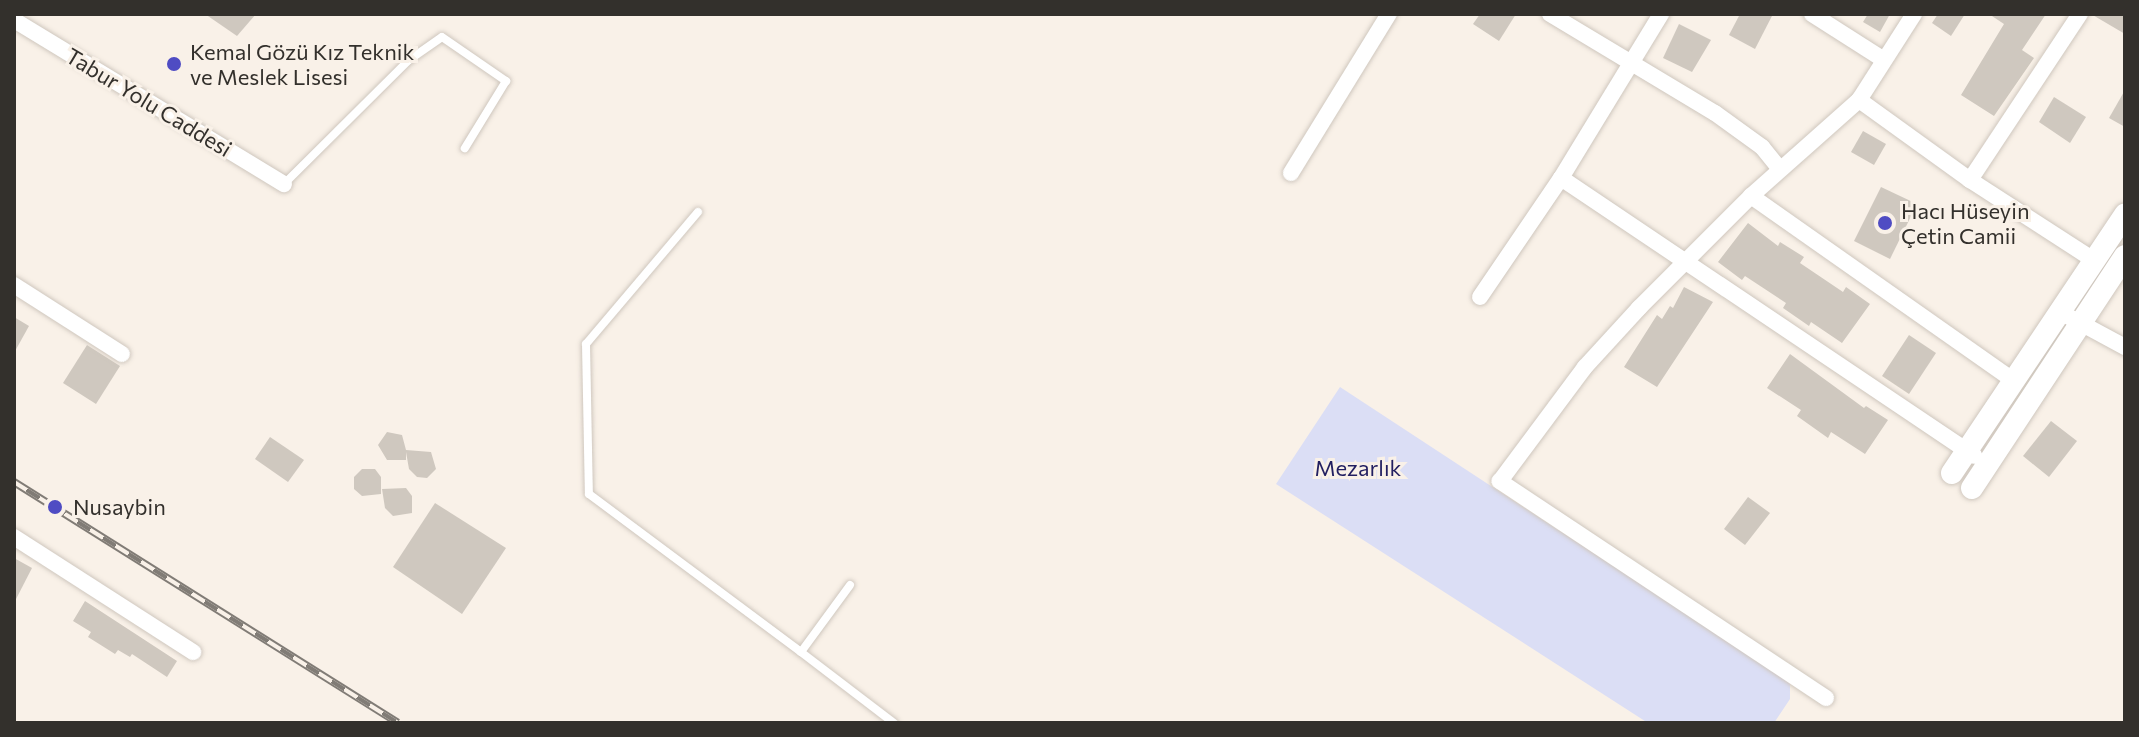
<!DOCTYPE html>
<meta charset="utf-8">
<style>
body{margin:0}
#map{position:relative;width:2139px;height:737px;overflow:hidden;background:#f9f1e8;font-family:Commissioner,sans-serif}
div>[style]{position:absolute}
.green>*{inset:0;background:#dbdef5}
.building>*{inset:0;background:#cfc8bf}
.roads{filter:drop-shadow(0 0 2px #cfc7be) drop-shadow(0 0 2px #cfc7be)}
.service>*{height:8px;margin:-4px;padding:0 4px;transform-origin:4px;border-radius:4px;background:#fff}
.minor>*{height:16px;margin:-8px;padding:0 8px;transform-origin:8px;border-radius:8px;background:#fff}
.tertiary>*{height:22px;margin:-11px;padding:0 11px;transform-origin:11px;border-radius:11px;background:#fff}
.rail>*{height:8px;margin-top:-4px;transform-origin:0;background:repeating-linear-gradient(90deg,#f9f1e8 0 15px,#817c76 0 30px);box-sizing:border-box;border-block:2px solid #817c76}
.dots>*{width:22px;height:22px;translate:-50% -50%;box-sizing:border-box;border:4px solid #f9f1e8;border-radius:50%}
span{translate:-50% -50%;white-space:nowrap;text-align:center;line-height:1.15;-webkit-text-stroke:6px #f9f1e8;paint-order:stroke}
.poi-label{font-size:22px;color:#33302c}
.left{translate:0 -50%;text-align:left}
.street-label{font-size:22px;color:#33302c}
.park-label{font-size:22px;color:#221f61}
.frame{position:absolute;inset:0;border:16px solid #33302c;pointer-events:none}
</style>
<div id="map">
<div class="green">
<div style="clip-path:polygon(1340px 387px,1790px 682px,1790px 699px,1774px 723px,1648px 723px,1276px 484px)"></div>
</div>
<div class="building">
<div style="clip-path:polygon(205px 14px,256px 14px,237px 36px)"></div>
<div style="clip-path:polygon(1480px 14px,1516px 14px,1499px 41px,1473px 24px)"></div>
<div style="clip-path:polygon(1740px 14px,1773px 14px,1755px 49px,1729px 35px)"></div>
<div style="clip-path:polygon(1868px 14px,1890px 14px,1880px 32px,1863px 22px)"></div>
<div style="clip-path:polygon(1938px 14px,1965px 14px,1951px 36px,1932px 23px)"></div>
<div style="clip-path:polygon(1989px 14px,2046px 14px,2022px 50px,2034px 58px,1994px 116px,1961px 95px,2004px 24px)"></div>
<div style="clip-path:polygon(2091px 14px,2125px 14px,2125px 34px)"></div>
<div style="clip-path:polygon(1679px 24px,1711px 40px,1692px 72px,1663px 58px)"></div>
<div style="clip-path:polygon(2125px 90px,2125px 127px,2109px 118px)"></div>
<div style="clip-path:polygon(2054px 97px,2086px 117px,2070px 143px,2039px 122px)"></div>
<div style="clip-path:polygon(1863px 131px,1886px 144px,1874px 165px,1851px 152px)"></div>
<div style="clip-path:polygon(1881px 187px,1917px 204px,1890px 259px,1854px 241px)"></div>
<div style="clip-path:polygon(1748px 223px,1778px 246px,1780px 242px,1804px 257px,1800px 263px,1843px 292px,1846px 287px,1870px 304px,1842px 343px,1811px 322px,1809px 326px,1783px 308px,1786px 303px,1745px 276px,1742px 280px,1718px 262px)"></div>
<div style="clip-path:polygon(1684px 287px,1713px 302px,1657px 387px,1624px 367px,1657px 315px,1662px 319px,1670px 306px,1673px 308px)"></div>
<div style="clip-path:polygon(14px 317px,29px 326px,14px 353px)"></div>
<div style="clip-path:polygon(1909px 335px,1936px 353px,1909px 394px,1882px 376px)"></div>
<div style="clip-path:polygon(87px 345px,120px 366px,96px 404px,63px 383px)"></div>
<div style="clip-path:polygon(1790px 354px,1864px 408px,1866px 406px,1888px 420px,1865px 454px,1831px 432px,1828px 438px,1797px 416px,1801px 410px,1767px 388px)"></div>
<div style="clip-path:polygon(2051px 421px,2077px 441px,2049px 477px,2023px 456px)"></div>
<div style="clip-path:polygon(387px 432px,402px 435px,406px 450px,431px 452px,436px 469px,427px 478px,417px 477px,409px 469px,406px 452px,406px 460px,387px 460px,378px 445px)"></div>
<div style="clip-path:polygon(270px 437px,304px 460px,288px 482px,255px 459px)"></div>
<div style="clip-path:polygon(362px 469px,375px 469px,381px 477px,381px 494px,362px 496px,354px 489px,354px 477px)"></div>
<div style="clip-path:polygon(406px 488px,412px 496px,412px 513px,393px 516px,385px 508px,382px 489px)"></div>
<div style="clip-path:polygon(1748px 497px,1770px 513px,1745px 545px,1724px 529px)"></div>
<div style="clip-path:polygon(435px 503px,506px 548px,462px 614px,393px 567px)"></div>
<div style="clip-path:polygon(14px 558px,32px 568px,14px 603px)"></div>
<div style="clip-path:polygon(85px 601px,177px 661px,167px 677px,132px 654px,130px 657px,118px 650px,115px 654px,88px 637px,91px 632px,73px 621px)"></div>
</div>
<div class="roads">
<div class="service">
<div style="left:284px;top:184px;width:176px;rotate:-44.8deg"></div>
<div style="left:409px;top:60px;width:40px;rotate:-34.9deg"></div>
<div style="left:442px;top:37px;width:78px;rotate:34.5deg"></div>
<div style="left:506px;top:81px;width:79px;rotate:121.5deg"></div>
<div style="left:698px;top:212px;width:173px;rotate:130.3deg"></div>
<div style="left:586px;top:344px;width:150px;rotate:88.9deg"></div>
<div style="left:589px;top:494px;width:264px;rotate:36.7deg"></div>
<div style="left:801px;top:652px;width:83px;rotate:-53.8deg"></div>
<div style="left:801px;top:652px;width:117px;rotate:37.4deg"></div>
</div>
<div class="minor">
<div style="left:1550px;top:14px;width:192px;rotate:31deg"></div>
<div style="left:1715px;top:113px;width:58px;rotate:35.9deg"></div>
<div style="left:1762px;top:147px;width:28px;rotate:51deg"></div>
<div style="left:1812px;top:14px;width:85px;rotate:32.6deg"></div>
<div style="left:14px;top:20px;width:316px;rotate:31.3deg"></div>
<div style="left:1859px;top:100px;width:137px;rotate:35.8deg"></div>
<div style="left:1970px;top:180px;width:149px;rotate:32.9deg"></div>
<div style="left:1291px;top:173px;width:187px;rotate:-58.4deg"></div>
<div style="left:1561px;top:178px;width:498px;rotate:33.9deg"></div>
<div style="left:1970px;top:180px;width:199px;rotate:-56.5deg"></div>
<div style="left:1751px;top:196px;width:322px;rotate:35.1deg"></div>
<div style="left:14px;top:285px;width:128px;rotate:32.6deg"></div>
<div style="left:1480px;top:297px;width:144px;rotate:-55.8deg"></div>
<div style="left:1561px;top:178px;width:192px;rotate:-58.6deg"></div>
<div style="left:2060px;top:312px;width:74px;rotate:28.3deg"></div>
<div style="left:14px;top:537px;width:213px;rotate:32.7deg"></div>
<div style="left:1826px;top:698px;width:392px;rotate:-146.4deg"></div>
<div style="left:1500px;top:481px;width:142px;rotate:-53.3deg"></div>
<div style="left:1585px;top:367px;width:80px;rotate:-47.5deg"></div>
<div style="left:1639px;top:308px;width:158px;rotate:-45deg"></div>
<div style="left:1751px;top:196px;width:144px;rotate:-41.6deg"></div>
<div style="left:1859px;top:100px;width:102px;rotate:-57.4deg"></div>
</div>
<div class="tertiary">
<div style="left:1952px;top:473px;width:311px;rotate:-56.2deg"></div>
<div style="left:1972px;top:488px;width:278px;rotate:-56.6deg"></div>
</div>
</div>
<div class="rail">
<div style="left:14px;top:482px;width:453px;rotate:32.1deg"></div>
</div>
<div class="dots">
<div style="left:174px;top:64px;background:#4f4cc3"></div>
<div style="left:1885px;top:223px;background:#4f4cc3"></div>
<div style="left:55px;top:507px;background:#4f4cc3"></div>
</div>
<div class="poi-label">
<span class="left" style="left:190px;top:64px">Kemal Gözü Kız Teknik<br>ve Meslek Lisesi</span>
<span class="left" style="left:1901px;top:223px">Hacı Hüseyin<br>Çetin Camii</span>
<span class="left" style="left:73px;top:507px">Nusaybin</span>
</div>
<div class="street-label">
<span style="left:149px;top:102px;rotate:31deg">Tabur Yolu Caddesi</span>
</div>
<div class="park-label">
<span style="left:1358px;top:468px">Mezarlık</span>
</div>
<div class="frame"></div>
</div>
